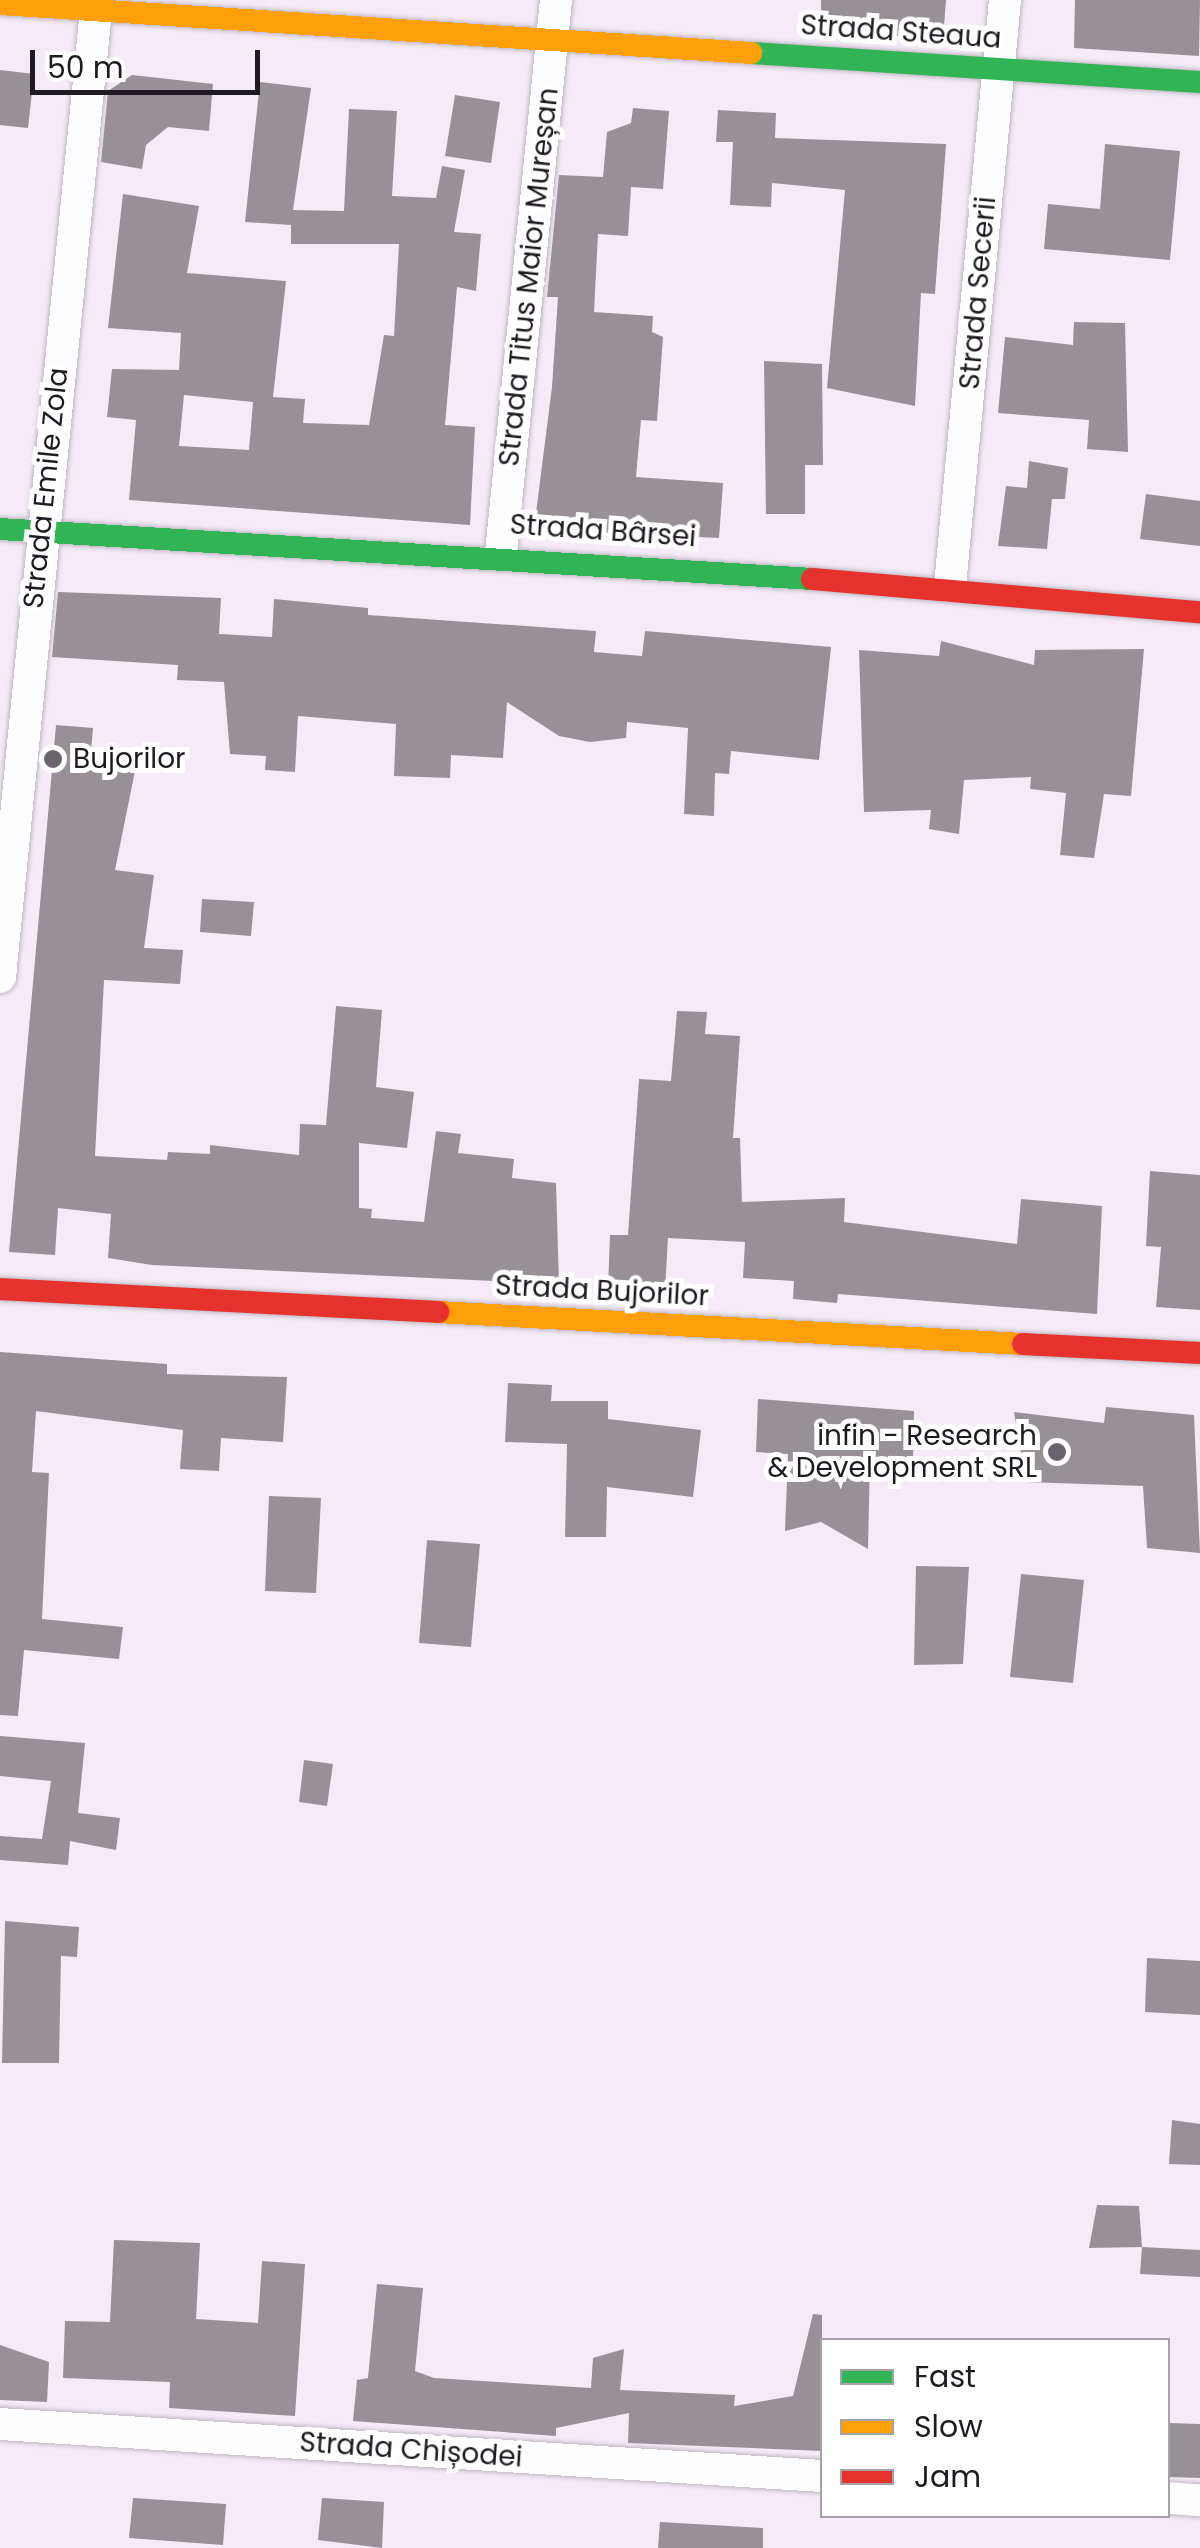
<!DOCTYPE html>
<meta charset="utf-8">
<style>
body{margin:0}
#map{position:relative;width:1200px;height:2548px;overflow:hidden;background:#f4ebf6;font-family:Poppins,sans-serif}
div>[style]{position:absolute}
.building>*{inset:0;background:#989097}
.roads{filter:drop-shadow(0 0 2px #beb7c0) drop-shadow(0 0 2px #beb7c0)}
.street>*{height:32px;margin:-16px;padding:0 16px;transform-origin:16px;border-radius:16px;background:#fdfcfe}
.fast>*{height:22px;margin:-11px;padding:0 11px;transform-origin:11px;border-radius:11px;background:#30b455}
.slow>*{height:22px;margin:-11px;padding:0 11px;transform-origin:11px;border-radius:11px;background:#ff9f0a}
.jam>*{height:22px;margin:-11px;padding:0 11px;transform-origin:11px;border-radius:11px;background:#e5322d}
.dots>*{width:28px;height:28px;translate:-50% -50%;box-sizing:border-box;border:5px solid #fff;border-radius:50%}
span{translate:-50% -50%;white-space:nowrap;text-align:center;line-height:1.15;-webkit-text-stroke:10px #fff;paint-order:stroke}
.street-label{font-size:28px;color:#1f1a21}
.poi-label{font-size:28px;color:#1f1a21}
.left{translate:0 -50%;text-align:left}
.right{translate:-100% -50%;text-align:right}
.legend{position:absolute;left:820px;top:2338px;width:350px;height:180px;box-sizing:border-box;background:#fff;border:2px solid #a5a3a6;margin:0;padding:12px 18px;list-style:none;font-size:30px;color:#1f1a21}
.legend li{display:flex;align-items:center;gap:20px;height:50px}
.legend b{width:50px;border:2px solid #a5a3a6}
.scale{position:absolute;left:30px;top:50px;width:230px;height:45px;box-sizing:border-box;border:5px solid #1f1a21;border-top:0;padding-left:12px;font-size:30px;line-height:35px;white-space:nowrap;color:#1f1a21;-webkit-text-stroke:8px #fff;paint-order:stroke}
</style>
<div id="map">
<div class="building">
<div style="clip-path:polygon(821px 0,946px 0,943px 39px,821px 31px)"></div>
<div style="clip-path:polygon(1075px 0,1200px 0,1199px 56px,1074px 48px)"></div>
<div style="clip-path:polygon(0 70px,34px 74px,28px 128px,0 125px)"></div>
<div style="clip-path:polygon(132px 75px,213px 84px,209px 131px,168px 127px,146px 145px,142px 169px,101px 162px,108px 91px)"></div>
<div style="clip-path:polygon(evenodd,260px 82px,311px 88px,293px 210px,344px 211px,349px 109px,397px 111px,392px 196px,436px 198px,442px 166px,465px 170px,454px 232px,481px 234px,476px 291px,457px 287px,445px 425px,475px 427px,470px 525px,129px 500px,136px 420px,107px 417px,112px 369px,179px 370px,181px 333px,108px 328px,123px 194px,199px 206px,187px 273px,286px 281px,273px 397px,305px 399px,303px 423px,369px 425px,384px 335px,394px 336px,399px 244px,291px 244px,291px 225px,245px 222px,260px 82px,184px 395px,253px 402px,249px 450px,179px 446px,184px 395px)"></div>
<div style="clip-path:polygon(455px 95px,500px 102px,491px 163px,445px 156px)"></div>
<div style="clip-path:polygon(633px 108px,669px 111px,663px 189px,631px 187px,628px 236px,598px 234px,594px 312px,653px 316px,652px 332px,663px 337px,657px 421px,641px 420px,636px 477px,723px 483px,719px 538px,534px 529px,552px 387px,558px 297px,547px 297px,559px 175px,603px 177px,607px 132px,631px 123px)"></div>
<div style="clip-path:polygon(718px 110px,776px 113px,775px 138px,946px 144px,935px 294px,921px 293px,915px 406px,827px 388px,845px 190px,772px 183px,771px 207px,730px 205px,733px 142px,716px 142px)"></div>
<div style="clip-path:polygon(1105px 144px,1180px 151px,1170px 260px,1044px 249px,1048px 204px,1100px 209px)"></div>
<div style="clip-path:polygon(1074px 322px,1125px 323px,1128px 452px,1087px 449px,1089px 420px,998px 413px,1005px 337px,1073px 345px)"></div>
<div style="clip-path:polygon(764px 361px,822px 364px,823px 465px,805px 465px,805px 514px,766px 514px)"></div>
<div style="clip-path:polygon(1029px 461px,1068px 468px,1065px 499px,1052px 499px,1047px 549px,998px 546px,1006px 486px,1027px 488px)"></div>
<div style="clip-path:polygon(1146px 494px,1200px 501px,1200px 546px,1140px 539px)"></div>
<div style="clip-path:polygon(58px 592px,221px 598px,219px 634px,272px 637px,274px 599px,368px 608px,368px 615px,596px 631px,594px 652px,642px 656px,645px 631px,831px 647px,819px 760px,731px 751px,729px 774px,715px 773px,714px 816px,684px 814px,688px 728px,627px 722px,626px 738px,590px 742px,559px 736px,507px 702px,503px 758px,451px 755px,450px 778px,394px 776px,396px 724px,298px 716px,295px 772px,265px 770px,266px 756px,230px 754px,224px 682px,177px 680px,178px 665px,52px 657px)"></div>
<div style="clip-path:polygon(941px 641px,1034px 665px,1035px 650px,1144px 649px,1131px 796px,1104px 794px,1094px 858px,1060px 855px,1066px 793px,1030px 789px,1031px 777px,964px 780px,959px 834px,929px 829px,931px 810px,864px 812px,859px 650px,939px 656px)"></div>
<div style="clip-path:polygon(56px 725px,93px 728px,90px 763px,136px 766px,115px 870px,154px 875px,144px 948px,183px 950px,180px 984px,104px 980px,95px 1156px,167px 1160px,168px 1152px,210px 1154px,210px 1145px,299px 1155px,300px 1124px,326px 1125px,336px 1006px,382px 1010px,376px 1087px,414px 1092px,407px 1148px,359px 1143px,359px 1208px,372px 1209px,371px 1218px,424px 1222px,436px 1131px,461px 1134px,458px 1153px,514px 1159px,512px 1178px,556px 1183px,559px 1284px,152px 1265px,108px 1258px,111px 1214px,58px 1208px,55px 1255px,9px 1252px)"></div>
<div style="clip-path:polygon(202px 899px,254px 902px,251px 936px,200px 932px)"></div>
<div style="clip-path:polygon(677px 1011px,707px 1012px,705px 1034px,740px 1036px,733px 1138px,740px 1138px,742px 1202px,845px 1198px,844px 1222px,1017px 1244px,1021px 1199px,1102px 1206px,1097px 1314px,838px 1294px,837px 1303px,793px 1299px,794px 1281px,743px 1278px,745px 1242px,668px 1238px,665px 1290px,608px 1288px,610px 1235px,628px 1235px,639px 1079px,671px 1081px)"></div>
<div style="clip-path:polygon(1150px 1171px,1200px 1175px,1200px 1310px,1156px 1307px,1161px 1247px,1146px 1246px)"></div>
<div style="clip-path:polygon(0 1352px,167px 1364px,167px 1374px,287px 1377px,283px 1442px,221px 1438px,219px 1471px,180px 1469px,183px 1430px,36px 1411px,32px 1472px,49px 1473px,42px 1619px,123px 1627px,119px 1659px,24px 1650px,18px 1716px,0 1715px)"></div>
<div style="clip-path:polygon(508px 1383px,552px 1385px,551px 1401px,608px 1401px,608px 1419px,701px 1430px,693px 1497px,607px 1487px,606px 1537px,565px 1537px,567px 1444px,505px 1442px)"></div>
<div style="clip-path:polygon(758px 1399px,914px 1411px,913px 1460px,870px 1459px,868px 1549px,821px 1522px,785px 1531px,788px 1454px,756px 1452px)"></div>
<div style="clip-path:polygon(1106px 1407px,1194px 1415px,1200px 1553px,1147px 1548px,1143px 1486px,1026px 1482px,1014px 1412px,1104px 1423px)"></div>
<div style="clip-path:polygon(269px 1496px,321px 1498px,316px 1593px,265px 1591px)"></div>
<div style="clip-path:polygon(427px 1540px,480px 1544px,471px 1647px,419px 1643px)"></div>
<div style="clip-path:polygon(916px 1566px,969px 1567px,963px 1664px,914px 1665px)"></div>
<div style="clip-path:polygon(1021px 1574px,1084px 1580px,1073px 1683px,1010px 1677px)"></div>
<div style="clip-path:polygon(0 1736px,85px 1743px,78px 1813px,120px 1818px,116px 1850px,70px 1841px,68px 1865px,0 1860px,0 1836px,42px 1839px,51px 1781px,0 1776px)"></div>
<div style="clip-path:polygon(304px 1760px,333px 1764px,327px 1806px,299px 1802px)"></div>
<div style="clip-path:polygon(5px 1921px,79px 1927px,77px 1957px,61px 1956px,59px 2063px,2px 2063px)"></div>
<div style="clip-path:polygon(1147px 1958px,1200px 1961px,1200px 2015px,1145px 2012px)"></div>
<div style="clip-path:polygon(1172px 2120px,1200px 2124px,1200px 2165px,1169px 2164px)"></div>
<div style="clip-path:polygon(1097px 2205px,1139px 2206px,1142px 2247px,1089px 2248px)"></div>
<div style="clip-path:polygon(114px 2240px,200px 2243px,196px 2319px,258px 2323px,262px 2261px,305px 2264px,295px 2416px,169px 2408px,170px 2382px,63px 2378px,65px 2321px,110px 2322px)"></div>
<div style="clip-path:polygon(1142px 2247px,1200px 2250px,1200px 2277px,1140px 2274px)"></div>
<div style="clip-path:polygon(377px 2284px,423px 2288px,415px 2371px,434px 2378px,591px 2388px,593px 2358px,624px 2349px,620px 2390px,735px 2395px,734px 2406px,793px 2396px,813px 2314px,822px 2315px,822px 2451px,628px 2443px,629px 2413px,556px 2428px,556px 2436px,353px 2421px,357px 2380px,368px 2378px)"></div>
<div style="clip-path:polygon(0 2345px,49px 2362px,47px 2402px,0 2400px)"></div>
<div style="clip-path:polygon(1168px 2423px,1200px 2424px,1200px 2478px,1168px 2477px)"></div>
<div style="clip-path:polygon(133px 2498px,226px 2504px,223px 2545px,129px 2538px)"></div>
<div style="clip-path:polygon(322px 2498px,384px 2502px,382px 2548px,318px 2540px)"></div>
<div style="clip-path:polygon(660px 2522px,763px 2528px,763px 2548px,658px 2548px)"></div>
</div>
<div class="roads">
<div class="street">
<div style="left:501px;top:553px;width:556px;rotate:-84.32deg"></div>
<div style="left:950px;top:586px;width:589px;rotate:-84.64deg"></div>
<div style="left:0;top:977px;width:982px;rotate:-84.33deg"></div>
<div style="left:0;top:2424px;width:824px;rotate:3.62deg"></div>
<div style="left:1168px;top:2498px;width:32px;rotate:4deg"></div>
</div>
<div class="fast">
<div style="left:751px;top:53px;width:450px;rotate:3.7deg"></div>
<div style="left:0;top:529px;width:814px;rotate:3.52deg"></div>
</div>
<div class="slow">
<div style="left:0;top:4px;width:753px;rotate:3.73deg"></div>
<div style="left:438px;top:1312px;width:586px;rotate:3.13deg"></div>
</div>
<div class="jam">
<div style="left:812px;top:579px;width:389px;rotate:4.9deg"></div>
<div style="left:0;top:1289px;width:439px;rotate:3deg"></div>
<div style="left:1023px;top:1344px;width:177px;rotate:2.9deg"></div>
</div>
</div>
<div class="dots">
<div style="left:53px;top:759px;background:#6a636c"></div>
<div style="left:1057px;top:1452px;background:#6a636c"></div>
</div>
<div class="street-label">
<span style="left:901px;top:32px;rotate:4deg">Strada Steaua</span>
<span style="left:529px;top:277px;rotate:-84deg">Strada Titus Maior Mureșan</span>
<span style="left:978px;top:293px;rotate:-85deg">Strada Secerii</span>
<span style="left:46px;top:488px;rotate:-84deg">Strada Emile Zola</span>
<span style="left:603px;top:531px;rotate:4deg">Strada Bârsei</span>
<span style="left:602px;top:1291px;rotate:3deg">Strada Bujorilor</span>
<span style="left:411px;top:2450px;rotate:4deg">Strada Chișodei</span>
</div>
<div class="poi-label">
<span class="left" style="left:73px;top:759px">Bujorilor</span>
<span class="right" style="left:1037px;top:1452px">infin - Research<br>&amp; Development SRL</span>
</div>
<ul class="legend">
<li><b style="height:12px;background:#30b455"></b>Fast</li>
<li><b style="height:12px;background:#ff9f0a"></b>Slow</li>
<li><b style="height:12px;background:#e5322d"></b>Jam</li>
</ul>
<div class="scale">50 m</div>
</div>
